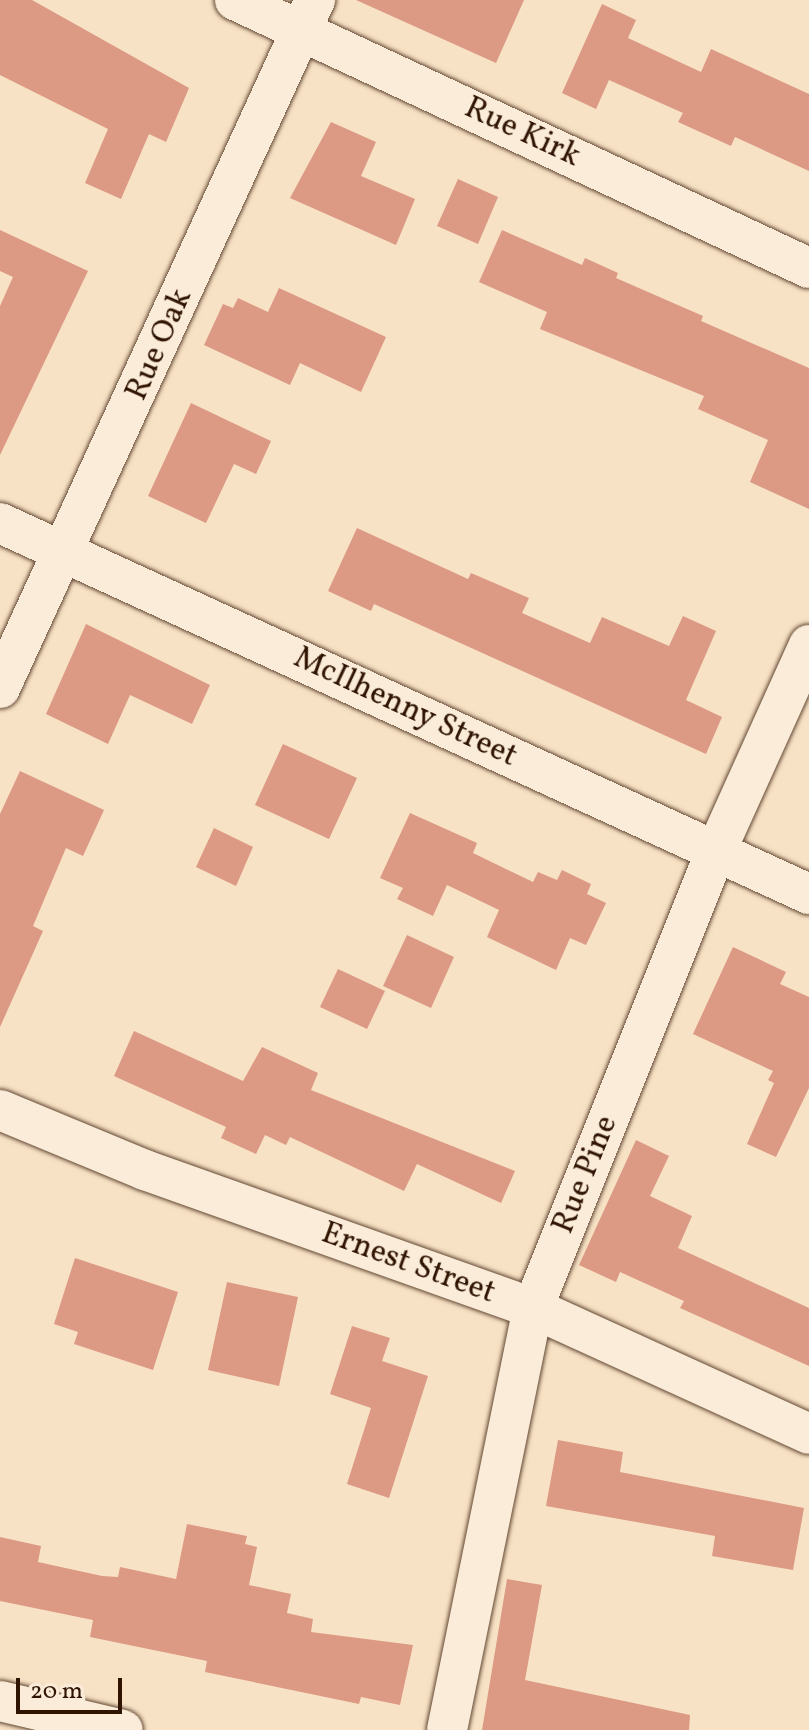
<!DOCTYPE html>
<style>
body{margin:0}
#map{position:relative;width:809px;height:1730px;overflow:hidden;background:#f8e2c5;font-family:Vollkorn,serif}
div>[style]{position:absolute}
.building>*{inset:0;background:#dc9983}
.roads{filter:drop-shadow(0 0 2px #624833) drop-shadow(0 0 2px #624833)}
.street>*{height:40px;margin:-20px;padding:0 20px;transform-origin:20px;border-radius:20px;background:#faecd9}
span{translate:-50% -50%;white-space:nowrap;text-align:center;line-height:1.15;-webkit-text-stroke:7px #faecd9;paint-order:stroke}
.street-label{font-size:32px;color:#301402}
.scale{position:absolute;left:16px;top:1678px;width:106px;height:36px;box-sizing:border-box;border:4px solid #301402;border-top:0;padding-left:10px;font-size:24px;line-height:28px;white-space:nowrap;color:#301402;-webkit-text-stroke:6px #faecd9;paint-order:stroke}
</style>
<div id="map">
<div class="building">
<div style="clip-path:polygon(0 0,32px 0,189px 88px,166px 142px,149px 134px,121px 199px,85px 183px,108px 129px,0 75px)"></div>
<div style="clip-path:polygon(356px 0,524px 0,496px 63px)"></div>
<div style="clip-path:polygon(602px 4px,636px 20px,628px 38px,701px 72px,711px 49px,809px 94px,809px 171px,735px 137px,731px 146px,678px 122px,683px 113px,609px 80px,596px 109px,562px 93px)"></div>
<div style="clip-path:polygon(331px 122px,376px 142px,361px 176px,415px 199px,396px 245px,290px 198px)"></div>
<div style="clip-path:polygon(458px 179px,498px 197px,478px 244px,437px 226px)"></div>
<div style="clip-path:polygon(0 230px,88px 271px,0 455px,0 306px,13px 277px,0 271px)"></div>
<div style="clip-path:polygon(502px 230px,582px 265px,585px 258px,618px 273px,616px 278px,703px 316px,701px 321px,809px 368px,809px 509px,750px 482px,768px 440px,698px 409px,704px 396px,540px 329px,547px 312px,479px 282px)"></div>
<div style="clip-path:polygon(279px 288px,386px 337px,361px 392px,300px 363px,290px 385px,204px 345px,223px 304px,233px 308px,238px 298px,268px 312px)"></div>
<div style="clip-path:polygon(191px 403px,271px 441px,256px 474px,234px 464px,206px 523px,148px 496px)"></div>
<div style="clip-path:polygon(357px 528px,468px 579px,471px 573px,529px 598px,522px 613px,590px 643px,602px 617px,669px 646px,683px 616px,716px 631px,686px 700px,722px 717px,706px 754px,374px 604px,371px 611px,328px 591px)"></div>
<div style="clip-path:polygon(86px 624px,210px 685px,192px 724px,130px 695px,108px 744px,46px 714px)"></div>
<div style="clip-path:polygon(283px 744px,357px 778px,329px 839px,255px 805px)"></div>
<div style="clip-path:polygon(20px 771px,104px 810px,83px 856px,66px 848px,33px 926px,43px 931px,0 1027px,0 814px)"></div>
<div style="clip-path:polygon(410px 813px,477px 843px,473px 853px,533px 882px,538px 872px,557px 880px,562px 870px,591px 884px,587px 894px,606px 903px,586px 945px,570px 938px,556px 970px,487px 937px,499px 910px,447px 885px,433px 916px,397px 899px,403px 888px,380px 878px)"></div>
<div style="clip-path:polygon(214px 828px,253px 847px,236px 886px,196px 867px)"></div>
<div style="clip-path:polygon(407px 935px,454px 957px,431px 1008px,383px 986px)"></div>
<div style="clip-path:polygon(733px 947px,786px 972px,780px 984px,809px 997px,809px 1088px,776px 1157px,747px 1144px,774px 1083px,768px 1080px,773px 1071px,693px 1034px)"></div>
<div style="clip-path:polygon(338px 969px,385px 991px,367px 1029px,320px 1007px)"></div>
<div style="clip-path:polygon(134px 1031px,243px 1081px,262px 1047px,318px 1073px,311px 1090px,515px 1171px,501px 1203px,417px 1164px,404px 1191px,290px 1137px,286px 1145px,265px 1135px,256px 1154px,221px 1138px,226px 1127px,114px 1076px)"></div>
<div style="clip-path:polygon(636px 1140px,669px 1156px,650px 1196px,692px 1216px,678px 1248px,809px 1308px,809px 1366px,680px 1308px,684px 1301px,620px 1272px,616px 1282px,579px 1265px)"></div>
<div style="clip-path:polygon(75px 1258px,178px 1292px,153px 1370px,74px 1344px,78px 1332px,54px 1324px)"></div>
<div style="clip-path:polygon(227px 1282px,298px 1297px,279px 1386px,208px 1370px)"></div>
<div style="clip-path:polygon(352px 1326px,390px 1338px,382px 1361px,428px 1376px,389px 1498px,347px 1484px,371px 1408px,330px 1394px)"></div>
<div style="clip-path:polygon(558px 1440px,623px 1452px,620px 1472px,804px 1508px,793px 1570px,712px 1556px,715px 1536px,546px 1506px)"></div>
<div style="clip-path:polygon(187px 1524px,247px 1536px,245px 1544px,257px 1547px,249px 1585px,291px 1594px,287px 1613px,313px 1619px,311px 1632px,413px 1645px,400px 1705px,361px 1697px,359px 1704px,205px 1672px,207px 1661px,90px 1637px,93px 1620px,0 1601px,0 1537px,41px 1546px,38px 1562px,102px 1576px,118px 1577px,120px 1567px,176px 1579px)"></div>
<div style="clip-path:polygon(507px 1579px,542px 1585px,525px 1680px,690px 1715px,689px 1730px,482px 1730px)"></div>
</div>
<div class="roads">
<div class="street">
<div style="left:235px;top:0;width:633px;rotate:25.03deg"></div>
<div style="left:0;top:523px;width:890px;rotate:24.64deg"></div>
<div style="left:0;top:688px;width:757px;rotate:-65.4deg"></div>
<div style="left:0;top:1110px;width:157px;rotate:22.5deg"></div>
<div style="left:145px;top:1170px;width:412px;rotate:19.6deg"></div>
<div style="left:533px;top:1308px;width:303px;rotate:24.5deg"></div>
<div style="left:0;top:1701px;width:126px;rotate:13.3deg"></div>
<div style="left:447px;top:1730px;width:431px;rotate:-78.5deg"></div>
<div style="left:533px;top:1308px;width:492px;rotate:-68.2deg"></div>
<div style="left:716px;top:851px;width:226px;rotate:-65.7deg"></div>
</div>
</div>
<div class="street-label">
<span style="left:522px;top:133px;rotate:25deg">Rue Kirk</span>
<span style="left:160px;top:345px;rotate:-66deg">Rue Oak</span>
<span style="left:405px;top:708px;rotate:25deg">McIlhenny Street</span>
<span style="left:586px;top:1175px;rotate:-68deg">Rue Pine</span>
<span style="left:408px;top:1264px;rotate:20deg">Ernest Street</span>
</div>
<div class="scale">20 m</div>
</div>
